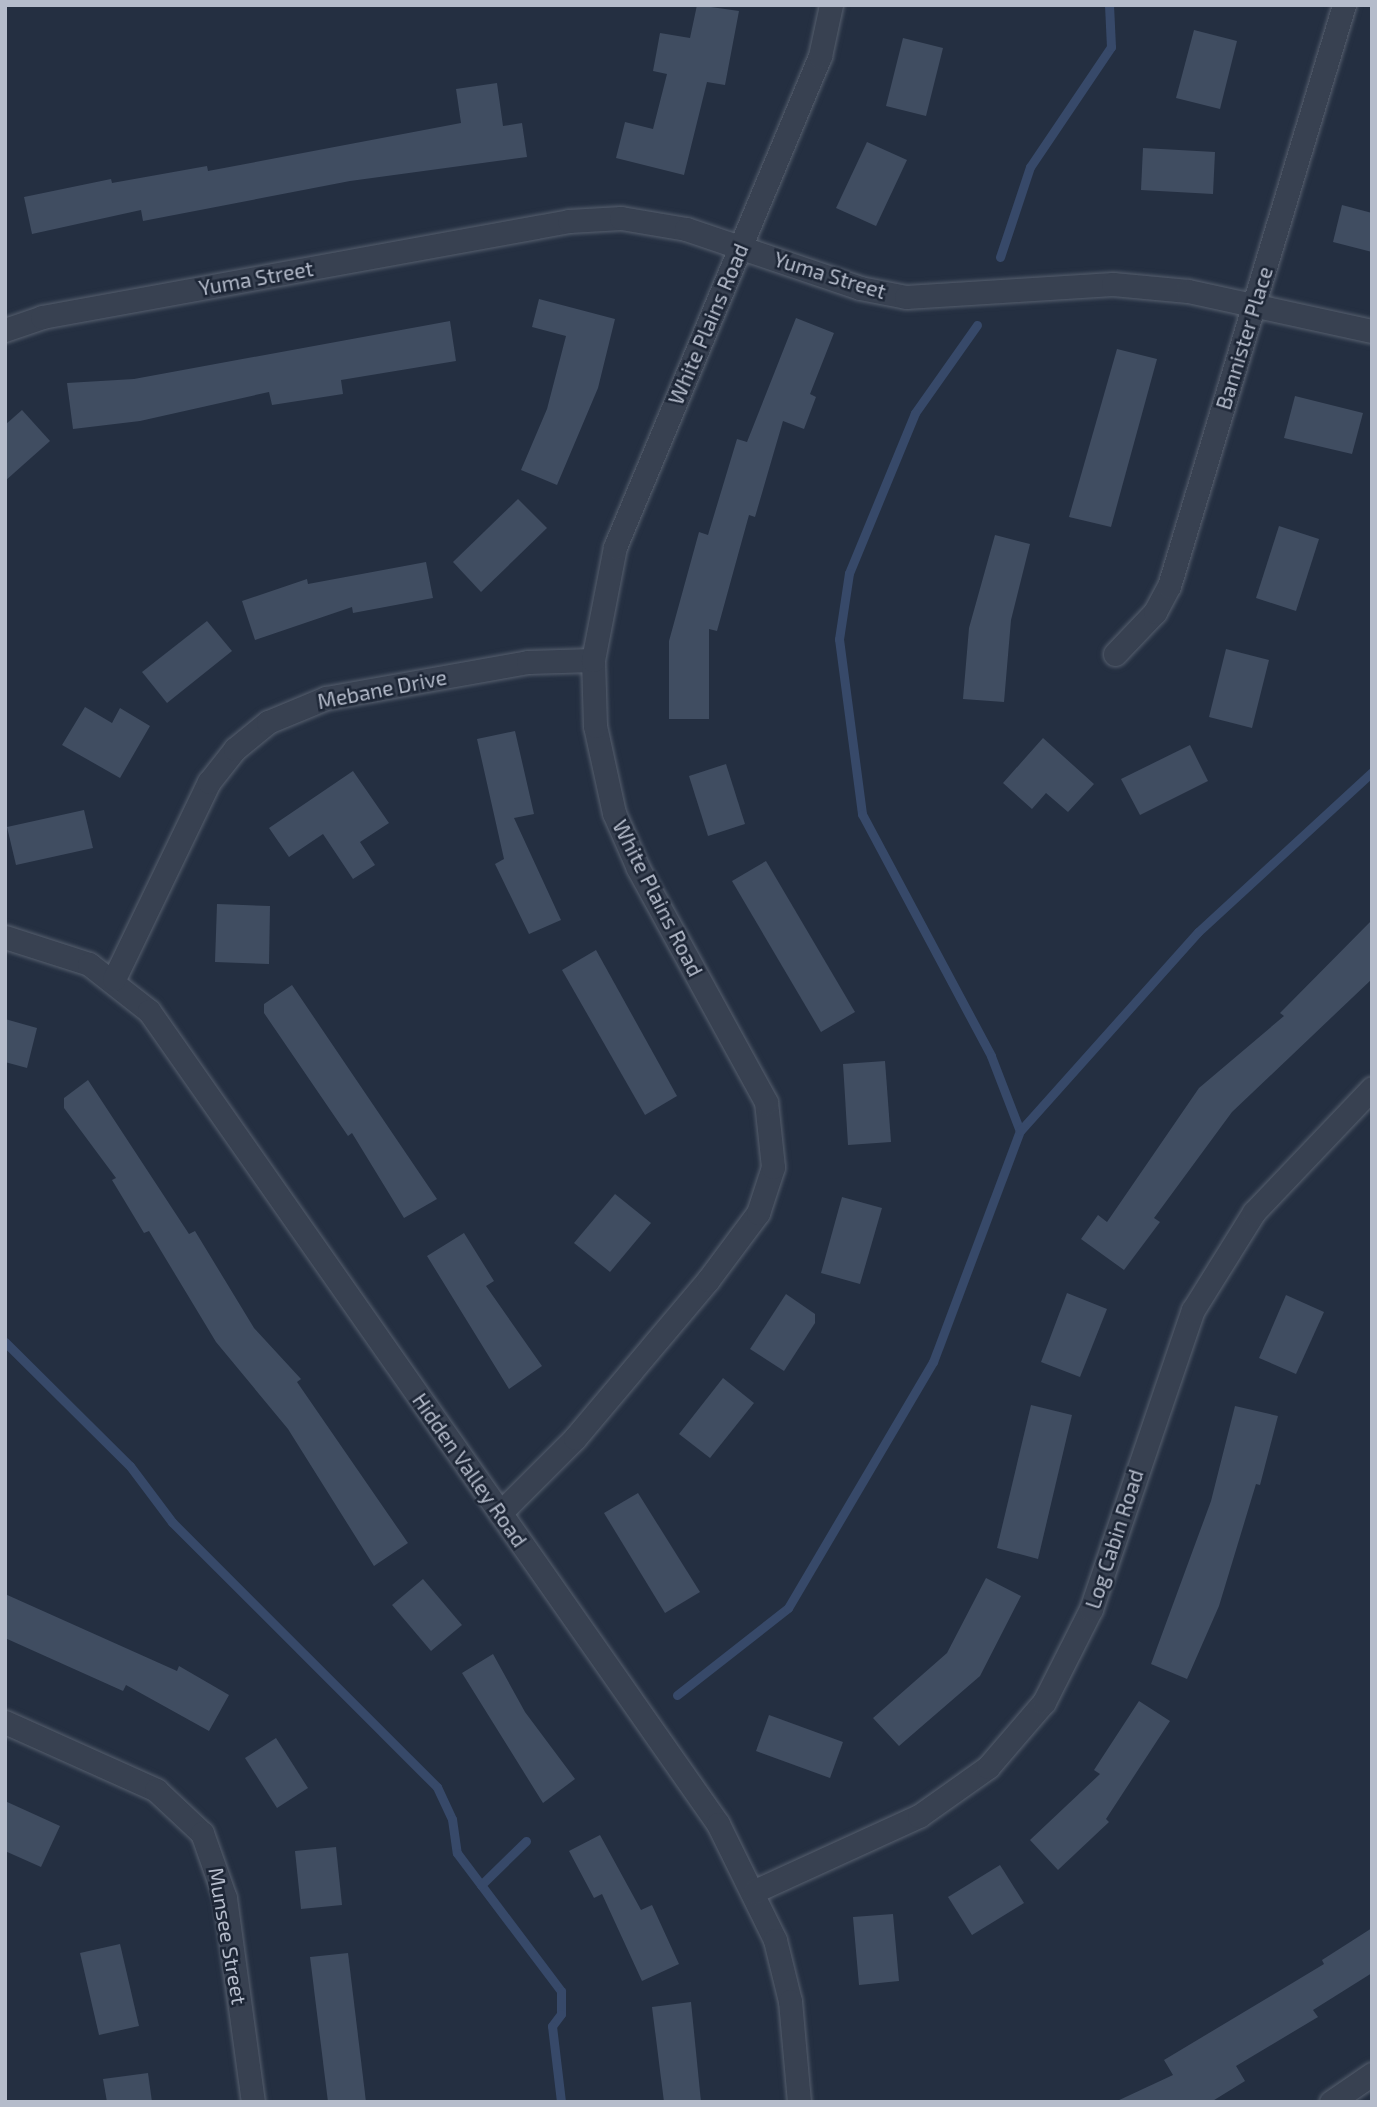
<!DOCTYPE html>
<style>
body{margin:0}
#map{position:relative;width:1377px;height:2107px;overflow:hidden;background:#242f41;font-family:"Exo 2",sans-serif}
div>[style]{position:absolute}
.stream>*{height:9px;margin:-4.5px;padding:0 4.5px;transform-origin:4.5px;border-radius:4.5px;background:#374969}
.building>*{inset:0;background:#404d61}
.roads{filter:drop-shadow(0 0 2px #565f6e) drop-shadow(0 0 2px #565f6e)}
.street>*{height:23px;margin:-11.5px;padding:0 11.5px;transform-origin:11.5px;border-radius:11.5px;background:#384151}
span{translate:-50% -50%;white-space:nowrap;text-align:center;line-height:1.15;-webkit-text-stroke:5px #1d2636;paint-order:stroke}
.street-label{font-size:21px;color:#b5bccb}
.frame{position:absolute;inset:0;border:7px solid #b5bccb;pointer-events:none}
</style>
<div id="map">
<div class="stream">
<div style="left:1000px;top:257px;width:95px;rotate:-71.6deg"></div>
<div style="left:1030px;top:167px;width:145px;rotate:-56deg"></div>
<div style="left:1111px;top:47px;width:42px;rotate:-92.7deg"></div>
<div style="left:977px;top:325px;width:108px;rotate:125.2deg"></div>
<div style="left:915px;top:413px;width:173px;rotate:112.4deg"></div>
<div style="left:849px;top:573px;width:67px;rotate:98.6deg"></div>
<div style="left:839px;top:639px;width:177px;rotate:82.5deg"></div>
<div style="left:862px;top:814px;width:274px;rotate:61.9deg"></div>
<div style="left:991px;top:1056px;width:80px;rotate:68.9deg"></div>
<div style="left:5px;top:1342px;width:176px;rotate:44.8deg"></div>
<div style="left:130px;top:1466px;width:70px;rotate:53.1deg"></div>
<div style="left:172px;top:1522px;width:375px;rotate:45deg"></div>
<div style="left:437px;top:1787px;width:35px;rotate:65deg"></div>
<div style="left:452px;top:1819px;width:34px;rotate:82deg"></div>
<div style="left:457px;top:1853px;width:173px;rotate:53deg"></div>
<div style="left:561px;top:1991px;width:23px;rotate:90deg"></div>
<div style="left:561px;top:2014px;width:15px;rotate:127deg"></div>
<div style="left:552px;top:2026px;width:77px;rotate:83.2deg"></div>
<div style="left:677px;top:1695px;width:141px;rotate:-38.1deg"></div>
<div style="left:788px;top:1608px;width:286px;rotate:-59.5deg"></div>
<div style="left:933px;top:1362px;width:247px;rotate:-69.4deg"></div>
<div style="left:1020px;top:1131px;width:267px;rotate:-48.2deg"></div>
<div style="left:1198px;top:932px;width:236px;rotate:-42.6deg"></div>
<div style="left:481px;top:1885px;width:63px;rotate:-44.4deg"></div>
</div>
<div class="building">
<div style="clip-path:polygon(697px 5px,739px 11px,725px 85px,707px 82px,684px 175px,616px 158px,625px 122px,653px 129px,667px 74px,653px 71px,660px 33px,690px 38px)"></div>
<div style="clip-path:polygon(1194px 30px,1237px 41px,1220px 109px,1176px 98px)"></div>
<div style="clip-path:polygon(903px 38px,943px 48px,926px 116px,886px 106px)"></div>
<div style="clip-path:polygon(497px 83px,503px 126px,522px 123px,527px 157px,350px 181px,143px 221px,141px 210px,32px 234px,24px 197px,111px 179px,112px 183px,207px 166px,208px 171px,461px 123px,456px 89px)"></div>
<div style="clip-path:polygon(867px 142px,907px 160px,876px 226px,836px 208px)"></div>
<div style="clip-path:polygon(1143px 148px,1215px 152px,1213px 194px,1141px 190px)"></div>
<div style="clip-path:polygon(1342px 205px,1372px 213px,1372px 252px,1333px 242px)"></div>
<div style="clip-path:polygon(539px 299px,615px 319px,598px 388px,557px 485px,521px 470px,547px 409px,566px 336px,532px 327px)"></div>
<div style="clip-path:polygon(796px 318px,834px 333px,810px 394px,816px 397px,804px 429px,783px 421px,755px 517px,749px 515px,717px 631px,709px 629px,709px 719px,669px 719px,669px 641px,699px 532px,708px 535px,737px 439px,747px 442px)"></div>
<div style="clip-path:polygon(450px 321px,456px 361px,341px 380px,343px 394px,272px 405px,269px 392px,140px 421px,73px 429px,67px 383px,134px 379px)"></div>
<div style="clip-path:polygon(1117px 349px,1157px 359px,1111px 527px,1069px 517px)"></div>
<div style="clip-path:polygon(1295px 396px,1363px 413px,1352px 454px,1284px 438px)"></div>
<div style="clip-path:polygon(22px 410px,50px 441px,5px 481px,5px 425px)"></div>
<div style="clip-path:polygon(518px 499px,547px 528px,481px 592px,453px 562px)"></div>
<div style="clip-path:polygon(1279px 526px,1319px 539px,1296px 611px,1256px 598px)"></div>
<div style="clip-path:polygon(995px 535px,1030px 544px,1011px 620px,1004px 702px,963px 699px,969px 628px)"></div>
<div style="clip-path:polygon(426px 562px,433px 598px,353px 613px,352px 607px,255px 640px,242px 601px,307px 579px,308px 584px)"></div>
<div style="clip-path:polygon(207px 621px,232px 651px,167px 703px,142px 672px)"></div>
<div style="clip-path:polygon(1226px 649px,1269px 660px,1252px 728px,1209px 717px)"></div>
<div style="clip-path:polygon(85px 707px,112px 723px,120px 708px,150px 726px,120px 778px,62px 745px)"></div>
<div style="clip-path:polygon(515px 731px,534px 814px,514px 818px,561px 920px,529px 934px,495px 864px,504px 859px,477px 739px)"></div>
<div style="clip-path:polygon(1043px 738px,1094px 784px,1068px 812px,1046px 793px,1032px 809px,1003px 783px)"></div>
<div style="clip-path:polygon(1190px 745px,1208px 781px,1140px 815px,1121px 779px)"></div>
<div style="clip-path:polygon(726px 764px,745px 824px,708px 836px,689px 776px)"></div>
<div style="clip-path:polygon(353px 771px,389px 823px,360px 842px,375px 865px,353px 879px,323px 834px,289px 857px,269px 828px)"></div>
<div style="clip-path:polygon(84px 810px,93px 848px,16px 865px,7px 827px)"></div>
<div style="clip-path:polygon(766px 861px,855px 1012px,821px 1032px,732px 881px)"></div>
<div style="clip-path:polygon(217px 904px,270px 906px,269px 964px,215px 962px)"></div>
<div style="clip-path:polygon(1372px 920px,1372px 979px,1232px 1112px,1154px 1218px,1160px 1222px,1124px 1270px,1081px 1239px,1098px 1215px,1107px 1222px,1199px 1088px,1284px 1016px,1280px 1013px)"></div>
<div style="clip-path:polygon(596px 950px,677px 1096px,645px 1115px,562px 970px)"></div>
<div style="clip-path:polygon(292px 985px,437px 1199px,404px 1218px,352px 1133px,348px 1136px,264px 1013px,264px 1004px)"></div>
<div style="clip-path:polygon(5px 1019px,37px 1028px,27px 1068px,5px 1062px)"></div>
<div style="clip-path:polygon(885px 1061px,891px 1142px,848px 1145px,843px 1064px)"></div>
<div style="clip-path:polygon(88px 1080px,189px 1234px,195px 1231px,254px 1328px,301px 1379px,297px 1382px,408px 1543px,374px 1566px,288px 1429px,216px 1342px,149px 1231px,144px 1233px,112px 1180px,116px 1178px,64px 1108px,64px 1098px)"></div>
<div style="clip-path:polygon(615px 1194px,651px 1223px,610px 1272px,574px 1243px)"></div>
<div style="clip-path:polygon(842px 1197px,882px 1208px,860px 1284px,821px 1273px)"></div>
<div style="clip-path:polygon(464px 1233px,494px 1281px,486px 1286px,542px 1366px,509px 1389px,427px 1256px)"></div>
<div style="clip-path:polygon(1067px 1293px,1107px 1309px,1080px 1377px,1041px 1362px)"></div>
<div style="clip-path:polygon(786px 1294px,815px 1314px,815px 1323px,784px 1371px,750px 1349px)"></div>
<div style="clip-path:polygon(1286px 1295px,1324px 1312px,1296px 1374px,1259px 1358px)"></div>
<div style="clip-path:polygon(723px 1378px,754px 1403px,710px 1458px,679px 1434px)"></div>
<div style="clip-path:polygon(1031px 1405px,1072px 1415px,1038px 1559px,997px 1548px)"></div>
<div style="clip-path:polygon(1235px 1406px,1278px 1416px,1260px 1485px,1256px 1484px,1219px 1606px,1187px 1679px,1151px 1664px,1211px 1501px)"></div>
<div style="clip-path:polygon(638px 1493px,700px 1592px,665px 1613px,604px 1513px)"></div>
<div style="clip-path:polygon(986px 1578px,1021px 1596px,980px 1676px,899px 1746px,873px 1718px,947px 1653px)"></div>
<div style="clip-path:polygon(423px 1579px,462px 1625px,431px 1651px,392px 1605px)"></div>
<div style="clip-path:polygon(5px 1594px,177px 1671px,179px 1666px,229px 1695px,209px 1731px,126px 1685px,123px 1691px,5px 1638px)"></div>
<div style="clip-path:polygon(493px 1654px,525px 1712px,575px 1779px,543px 1803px,462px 1673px)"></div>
<div style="clip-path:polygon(1139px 1701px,1170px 1721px,1106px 1819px,1109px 1822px,1058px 1870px,1030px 1840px,1100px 1774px,1094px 1770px)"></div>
<div style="clip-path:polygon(769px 1715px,843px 1742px,830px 1778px,756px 1751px)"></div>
<div style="clip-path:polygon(276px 1738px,308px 1788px,277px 1808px,245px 1758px)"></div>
<div style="clip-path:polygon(5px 1801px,60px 1826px,41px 1867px,5px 1851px)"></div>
<div style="clip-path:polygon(600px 1835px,641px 1910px,652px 1905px,679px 1964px,642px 1981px,602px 1894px,594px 1898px,569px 1851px)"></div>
<div style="clip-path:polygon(336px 1847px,342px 1905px,301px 1909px,295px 1851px)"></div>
<div style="clip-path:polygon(1000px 1865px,1024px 1903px,972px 1935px,948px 1897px)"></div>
<div style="clip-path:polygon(893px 1914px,899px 1981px,859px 1985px,853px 1917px)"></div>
<div style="clip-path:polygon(1372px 1928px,1372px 1973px,1313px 2010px,1318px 2017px,1236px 2066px,1245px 2081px,1211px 2102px,1115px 2102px,1173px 2075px,1164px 2060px,1324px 1964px,1322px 1960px)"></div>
<div style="clip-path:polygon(120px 1944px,139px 2026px,99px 2035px,80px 1953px)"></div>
<div style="clip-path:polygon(348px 1953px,366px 2102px,328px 2102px,310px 1957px)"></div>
<div style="clip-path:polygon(691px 2002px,701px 2102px,664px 2102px,652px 2007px)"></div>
<div style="clip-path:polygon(148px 2073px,152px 2102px,107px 2102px,103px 2079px)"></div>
</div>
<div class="roads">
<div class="street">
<div style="left:5px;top:330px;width:39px;rotate:-19deg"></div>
<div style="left:42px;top:317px;width:536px;rotate:-10.32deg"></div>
<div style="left:569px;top:221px;width:52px;rotate:-3.3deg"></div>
<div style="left:621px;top:218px;width:66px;rotate:9.6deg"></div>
<div style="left:686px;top:229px;width:184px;rotate:18.7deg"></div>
<div style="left:860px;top:288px;width:47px;rotate:11.1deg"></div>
<div style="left:906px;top:297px;width:207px;rotate:-3.6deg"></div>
<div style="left:1113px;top:284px;width:75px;rotate:5.3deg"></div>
<div style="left:1188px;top:291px;width:188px;rotate:12.3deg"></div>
<div style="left:1115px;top:654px;width:58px;rotate:-46.4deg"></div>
<div style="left:1155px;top:612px;width:30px;rotate:-62deg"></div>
<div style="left:1169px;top:586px;width:607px;rotate:-73.24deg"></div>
<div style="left:5px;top:937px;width:88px;rotate:17.8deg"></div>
<div style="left:89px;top:964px;width:76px;rotate:38.1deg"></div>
<div style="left:149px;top:1011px;width:992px;rotate:55.01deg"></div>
<div style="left:718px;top:1824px;width:129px;rotate:63.8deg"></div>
<div style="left:775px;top:1940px;width:63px;rotate:76.2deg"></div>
<div style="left:790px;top:2001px;width:101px;rotate:84.9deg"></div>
<div style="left:114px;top:979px;width:219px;rotate:-64.3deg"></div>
<div style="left:209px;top:782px;width:42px;rotate:-51.8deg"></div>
<div style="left:235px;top:749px;width:43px;rotate:-39.3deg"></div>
<div style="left:268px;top:722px;width:63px;rotate:-22.5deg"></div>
<div style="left:326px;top:698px;width:205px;rotate:-10.1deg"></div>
<div style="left:528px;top:662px;width:65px;rotate:-1.8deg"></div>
<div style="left:500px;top:1513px;width:106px;rotate:-45deg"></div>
<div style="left:575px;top:1438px;width:207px;rotate:-49.9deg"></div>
<div style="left:708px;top:1280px;width:84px;rotate:-53.3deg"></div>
<div style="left:758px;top:1213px;width:48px;rotate:-71.9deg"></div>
<div style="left:773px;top:1167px;width:65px;rotate:-96.1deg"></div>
<div style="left:766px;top:1102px;width:267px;rotate:-118.7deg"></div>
<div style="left:638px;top:868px;width:60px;rotate:-113.6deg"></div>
<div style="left:614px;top:813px;width:89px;rotate:-102.3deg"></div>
<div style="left:595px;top:726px;width:66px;rotate:-91.7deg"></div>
<div style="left:593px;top:660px;width:115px;rotate:-79deg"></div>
<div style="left:615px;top:547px;width:532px;rotate:-67.34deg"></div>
<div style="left:820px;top:56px;width:52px;rotate:-77.8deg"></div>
<div style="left:5px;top:1722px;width:166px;rotate:24.2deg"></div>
<div style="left:156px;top:1790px;width:63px;rotate:43.1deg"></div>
<div style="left:202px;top:1833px;width:69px;rotate:70.5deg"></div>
<div style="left:225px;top:1898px;width:206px;rotate:82.2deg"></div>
<div style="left:755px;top:1891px;width:180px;rotate:-24.6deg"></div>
<div style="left:919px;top:1816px;width:85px;rotate:-35.4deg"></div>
<div style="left:988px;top:1767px;width:86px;rotate:-49.3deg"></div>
<div style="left:1044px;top:1702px;width:104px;rotate:-63.2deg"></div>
<div style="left:1091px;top:1609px;width:316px;rotate:-71.2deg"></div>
<div style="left:1193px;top:1310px;width:115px;rotate:-58.1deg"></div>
<div style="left:1254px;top:1212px;width:171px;rotate:-46.4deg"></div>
<div style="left:1331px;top:2102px;width:50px;rotate:-34.3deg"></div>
</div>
</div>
<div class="street-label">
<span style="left:830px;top:275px;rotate:17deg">Yuma Street</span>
<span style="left:256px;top:278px;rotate:-10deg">Yuma Street</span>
<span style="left:708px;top:324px;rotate:-67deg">White Plains Road</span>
<span style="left:1244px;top:338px;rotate:-73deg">Bannister Place</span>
<span style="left:382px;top:689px;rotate:-11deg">Mebane Drive</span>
<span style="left:658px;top:898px;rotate:63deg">White Plains Road</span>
<span style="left:470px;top:1470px;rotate:55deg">Hidden Valley Road</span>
<span style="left:1114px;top:1539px;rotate:-72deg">Log Cabin Road</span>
<span style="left:228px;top:1936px;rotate:80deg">Munsee Street</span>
</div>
<div class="frame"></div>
</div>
